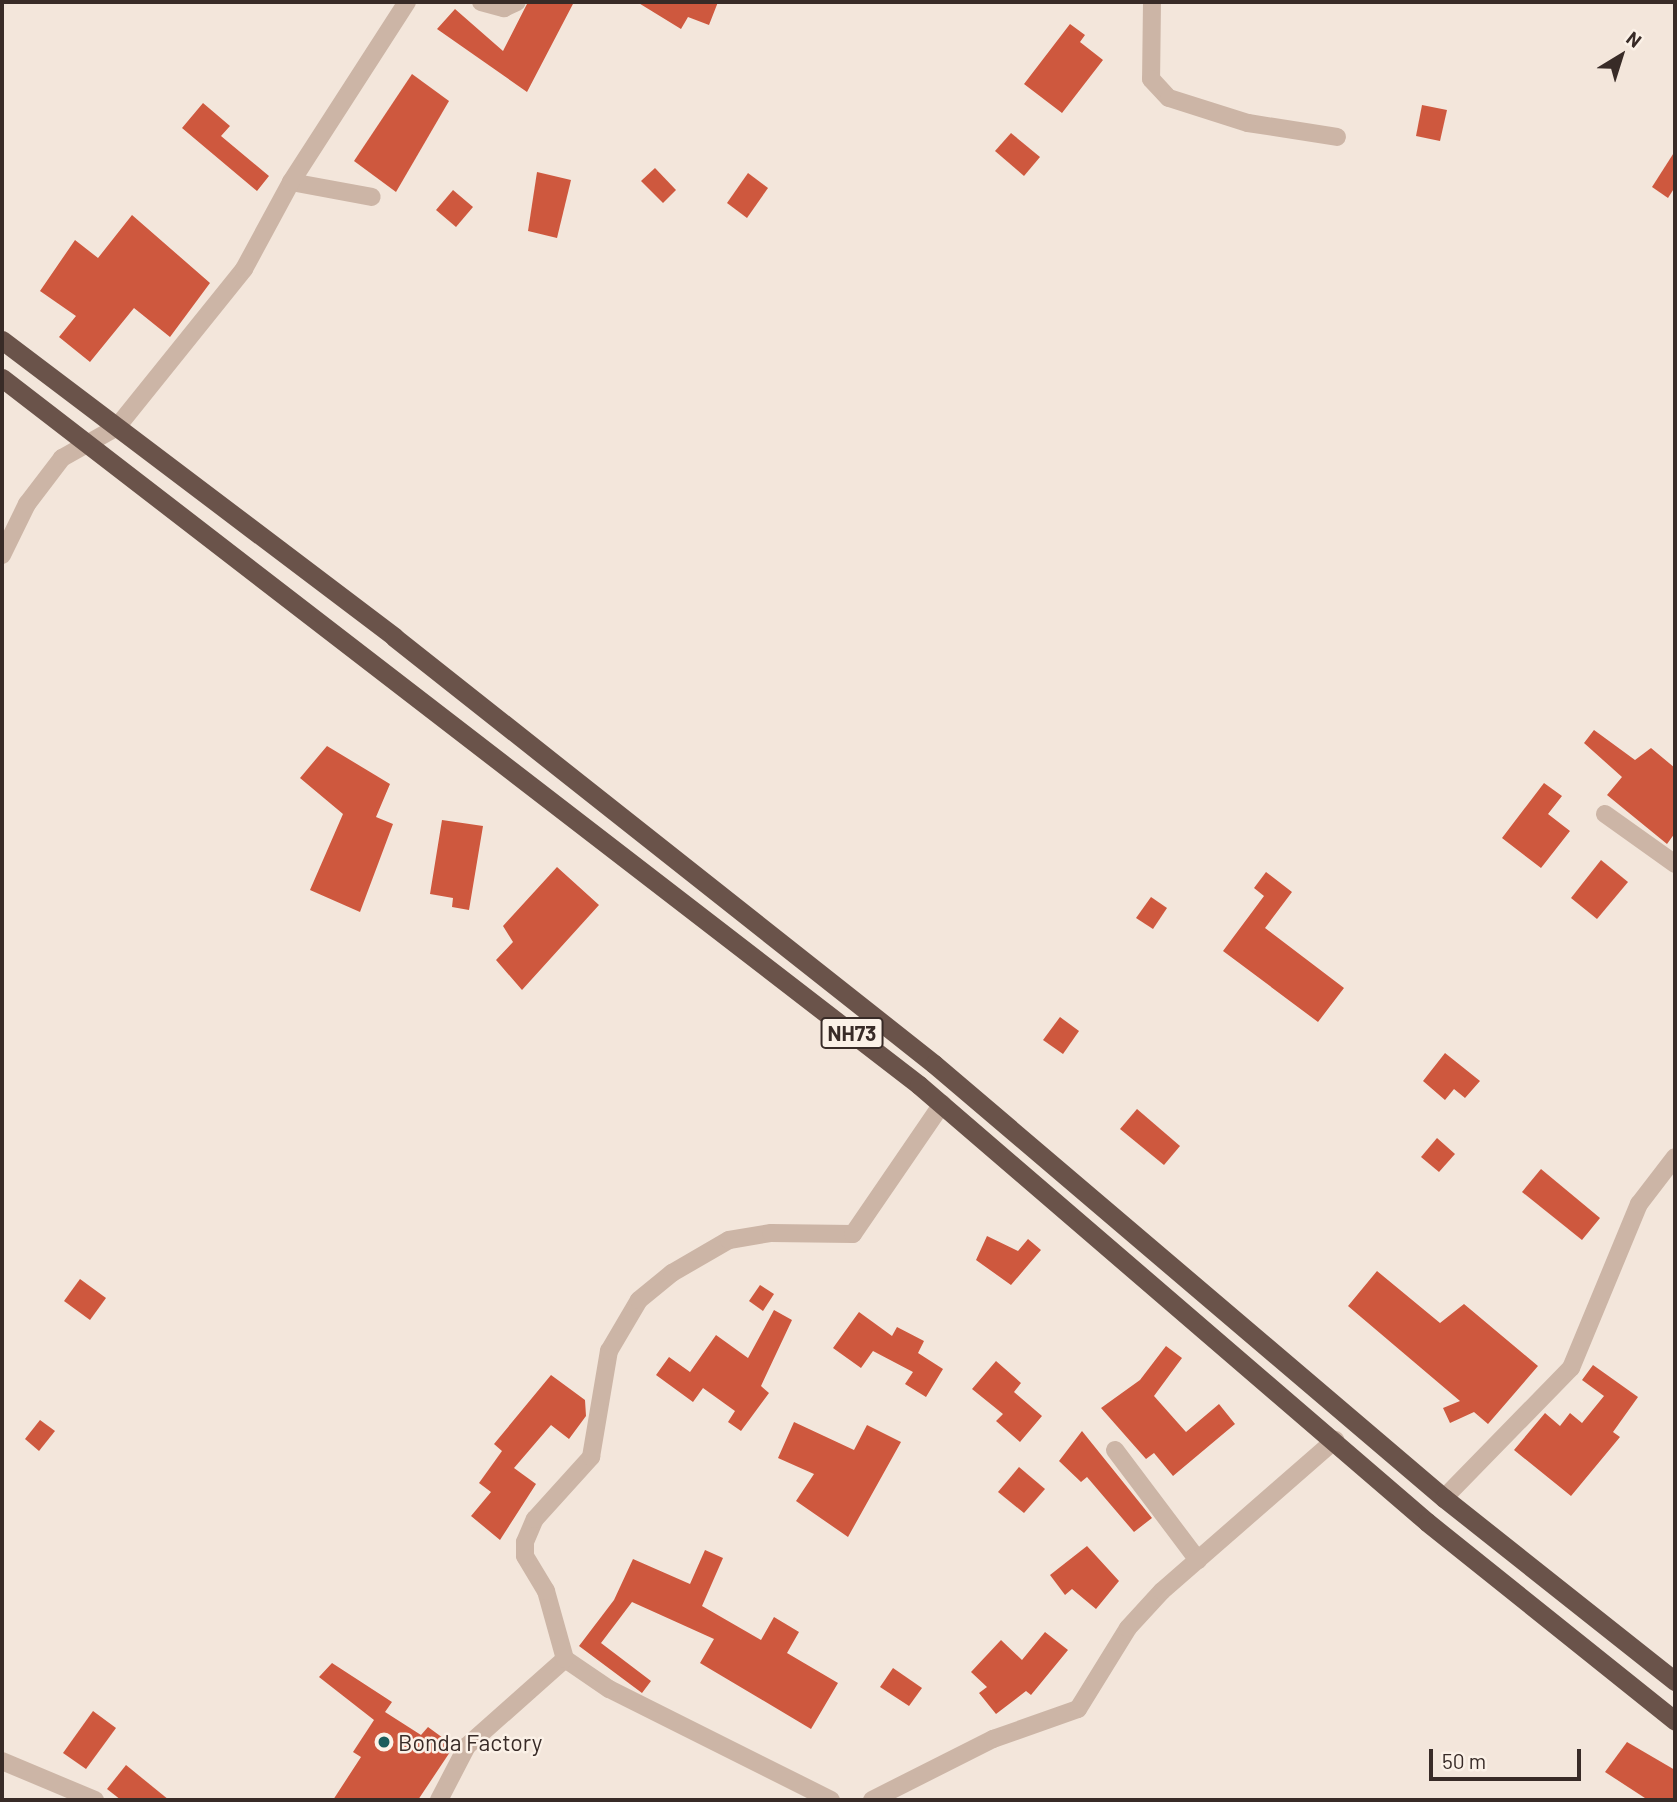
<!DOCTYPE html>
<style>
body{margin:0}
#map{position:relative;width:1677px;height:1802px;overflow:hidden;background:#f3e6db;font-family:Barlow,sans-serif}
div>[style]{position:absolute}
.building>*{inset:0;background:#ce583e}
.minor>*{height:18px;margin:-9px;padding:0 9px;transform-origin:9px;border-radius:9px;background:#ccb5a6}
.trunk>*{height:19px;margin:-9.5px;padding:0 9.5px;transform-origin:9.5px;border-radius:9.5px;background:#6a534a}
.dots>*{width:19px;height:19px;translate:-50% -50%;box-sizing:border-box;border:4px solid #fbf1e7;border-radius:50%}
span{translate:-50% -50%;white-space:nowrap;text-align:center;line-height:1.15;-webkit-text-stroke:5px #fbf1e7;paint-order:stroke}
.shield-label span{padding:2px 5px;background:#fbf1e7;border:2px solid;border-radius:5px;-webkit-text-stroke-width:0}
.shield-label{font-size:21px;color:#382b27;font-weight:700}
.poi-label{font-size:23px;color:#382b27}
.left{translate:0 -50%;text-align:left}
.frame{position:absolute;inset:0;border:4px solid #382b27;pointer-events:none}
.north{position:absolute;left:1586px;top:21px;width:70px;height:70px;-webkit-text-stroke:5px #fbf1e7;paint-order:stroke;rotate:38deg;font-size:19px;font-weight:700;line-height:28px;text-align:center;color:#382b27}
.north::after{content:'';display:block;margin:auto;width:24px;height:32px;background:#382b27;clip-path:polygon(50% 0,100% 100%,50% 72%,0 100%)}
.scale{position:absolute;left:1429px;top:1749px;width:152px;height:32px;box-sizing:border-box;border:4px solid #382b27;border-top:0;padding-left:9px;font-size:21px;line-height:24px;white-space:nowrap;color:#382b27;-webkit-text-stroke:5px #fbf1e7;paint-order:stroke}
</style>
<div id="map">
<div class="building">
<div style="clip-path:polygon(528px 2px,574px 2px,527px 92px,437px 29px,455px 9px,503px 51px)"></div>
<div style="clip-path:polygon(637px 2px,718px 2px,709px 25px,688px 17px,681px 29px)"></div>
<div style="clip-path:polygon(1070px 24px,1085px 35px,1080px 42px,1103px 60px,1062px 113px,1024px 84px)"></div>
<div style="clip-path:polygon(412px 74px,449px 101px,396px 192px,354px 161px)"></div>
<div style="clip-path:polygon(203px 103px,230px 126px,221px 136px,269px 176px,257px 191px,182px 128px)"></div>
<div style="clip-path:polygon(1422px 105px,1447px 110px,1440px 141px,1416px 136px)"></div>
<div style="clip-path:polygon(1011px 133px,1040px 157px,1024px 176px,995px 151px)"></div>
<div style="clip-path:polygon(1675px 151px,1675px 187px,1668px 198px,1652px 187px)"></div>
<div style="clip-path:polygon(655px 168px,676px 190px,663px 203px,641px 181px)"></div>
<div style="clip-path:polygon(537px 172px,571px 180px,557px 238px,528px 231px)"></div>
<div style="clip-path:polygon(748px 173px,768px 188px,747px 218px,727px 203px)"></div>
<div style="clip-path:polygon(453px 190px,473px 207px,456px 227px,436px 210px)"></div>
<div style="clip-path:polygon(132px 215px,210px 283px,170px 337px,134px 308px,90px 362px,59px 337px,76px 316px,40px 291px,75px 240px,98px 258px)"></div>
<div style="clip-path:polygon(1594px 730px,1635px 760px,1651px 748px,1675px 768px,1675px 833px,1667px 844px,1607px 795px,1622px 777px,1584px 743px)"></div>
<div style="clip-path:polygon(327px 746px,390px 784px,376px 817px,393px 824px,360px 912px,310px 890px,343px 814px,300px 778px)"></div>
<div style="clip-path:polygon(1544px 783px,1562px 796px,1548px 814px,1570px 831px,1541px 868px,1502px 838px)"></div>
<div style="clip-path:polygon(442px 820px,483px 826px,469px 910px,452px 907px,453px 898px,430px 894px)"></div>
<div style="clip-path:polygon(1601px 860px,1628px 882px,1597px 919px,1571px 898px)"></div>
<div style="clip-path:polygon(557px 867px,599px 905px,522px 990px,496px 960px,513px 942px,503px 926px)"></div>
<div style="clip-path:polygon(1266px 872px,1292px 892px,1265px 928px,1344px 988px,1318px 1022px,1223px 951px,1264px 896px,1254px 888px)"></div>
<div style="clip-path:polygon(1151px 897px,1167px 908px,1153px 929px,1136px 918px)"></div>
<div style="clip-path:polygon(1060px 1017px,1079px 1031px,1063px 1054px,1043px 1040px)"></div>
<div style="clip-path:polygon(1445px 1053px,1480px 1081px,1465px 1098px,1454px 1089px,1445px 1100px,1423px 1081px)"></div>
<div style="clip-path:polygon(1137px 1109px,1180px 1146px,1164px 1165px,1120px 1129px)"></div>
<div style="clip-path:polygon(1437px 1138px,1455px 1154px,1439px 1172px,1421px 1157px)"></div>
<div style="clip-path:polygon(1541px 1169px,1600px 1218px,1582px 1240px,1522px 1192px)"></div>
<div style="clip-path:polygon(987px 1236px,1018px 1251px,1028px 1239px,1041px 1250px,1011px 1285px,976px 1260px)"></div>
<div style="clip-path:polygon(1377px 1271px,1440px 1323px,1464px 1304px,1538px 1366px,1488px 1424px,1474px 1412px,1450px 1423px,1443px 1408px,1460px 1401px,1348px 1306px)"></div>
<div style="clip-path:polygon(80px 1279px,106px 1298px,90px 1320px,64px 1301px)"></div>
<div style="clip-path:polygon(760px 1285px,774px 1294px,763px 1311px,749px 1301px)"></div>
<div style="clip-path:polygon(774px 1310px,792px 1320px,761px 1386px,769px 1393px,741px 1431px,728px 1422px,735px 1411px,703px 1388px,693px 1402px,656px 1375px,669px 1357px,690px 1372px,716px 1335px,748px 1358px)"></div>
<div style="clip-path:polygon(859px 1312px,892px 1336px,897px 1327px,924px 1341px,918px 1353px,943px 1369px,926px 1397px,905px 1384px,913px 1372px,873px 1351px,861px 1368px,833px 1348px)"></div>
<div style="clip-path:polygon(1166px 1346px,1182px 1358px,1154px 1396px,1186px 1432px,1219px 1404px,1235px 1424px,1173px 1476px,1154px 1453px,1146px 1459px,1101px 1408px,1140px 1380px)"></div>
<div style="clip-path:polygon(996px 1361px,1021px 1383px,1014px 1392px,1042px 1416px,1020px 1442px,996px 1421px,1003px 1414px,972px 1389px)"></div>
<div style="clip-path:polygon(1593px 1365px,1638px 1397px,1613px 1432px,1620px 1437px,1571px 1496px,1514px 1450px,1545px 1413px,1560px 1426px,1570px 1413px,1582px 1423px,1604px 1396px,1582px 1380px)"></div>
<div style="clip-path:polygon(551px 1375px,585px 1400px,586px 1416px,569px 1439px,551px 1425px,514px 1468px,536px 1484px,500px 1540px,471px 1516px,491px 1492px,479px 1483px,502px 1451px,494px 1444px)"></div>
<div style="clip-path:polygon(40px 1420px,55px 1431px,39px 1451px,25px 1439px)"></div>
<div style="clip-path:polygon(794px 1422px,854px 1450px,867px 1425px,901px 1442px,848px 1537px,796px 1501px,814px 1474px,778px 1458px)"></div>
<div style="clip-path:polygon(1082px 1431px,1152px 1518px,1134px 1532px,1087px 1477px,1081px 1482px,1059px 1461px)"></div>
<div style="clip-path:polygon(1019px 1467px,1045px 1489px,1024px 1513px,998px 1492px)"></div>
<div style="clip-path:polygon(1087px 1546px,1119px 1581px,1096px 1609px,1072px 1589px,1065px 1595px,1050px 1575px)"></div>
<div style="clip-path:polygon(705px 1550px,723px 1558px,702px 1606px,761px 1640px,774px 1617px,799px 1632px,787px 1653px,838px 1683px,811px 1729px,700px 1663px,714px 1639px,632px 1602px,601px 1643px,651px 1681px,642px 1693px,579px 1646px,614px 1600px,633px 1559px,690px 1584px)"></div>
<div style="clip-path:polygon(1045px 1632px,1068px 1650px,1031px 1695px,1026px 1691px,996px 1714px,979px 1693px,987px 1687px,971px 1672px,1001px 1640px,1022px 1660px)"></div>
<div style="clip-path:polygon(332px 1663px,392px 1702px,385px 1712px,421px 1735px,428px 1727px,454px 1746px,418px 1800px,333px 1800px,361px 1757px,353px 1752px,374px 1720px,319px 1677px)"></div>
<div style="clip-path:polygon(893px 1668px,922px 1688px,909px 1706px,880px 1687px)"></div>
<div style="clip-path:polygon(93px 1711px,116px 1728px,86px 1769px,63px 1753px)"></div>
<div style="clip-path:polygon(1627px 1742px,1675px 1770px,1675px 1800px,1648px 1800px,1605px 1772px)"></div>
<div style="clip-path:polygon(126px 1765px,169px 1800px,121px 1800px,107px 1789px)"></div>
</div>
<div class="minor">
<div style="left:481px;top:2px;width:24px;rotate:15deg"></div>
<div style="left:504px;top:8px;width:14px;rotate:-25deg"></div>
<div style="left:1152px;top:2px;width:77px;rotate:90.7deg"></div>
<div style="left:1151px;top:79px;width:26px;rotate:47deg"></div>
<div style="left:1169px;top:98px;width:83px;rotate:17.6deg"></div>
<div style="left:1248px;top:123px;width:90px;rotate:8.9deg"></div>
<div style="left:291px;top:182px;width:82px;rotate:10.5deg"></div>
<div style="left:2px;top:555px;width:57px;rotate:-63.9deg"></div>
<div style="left:27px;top:504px;width:58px;rotate:-52.7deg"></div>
<div style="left:62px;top:458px;width:63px;rotate:-29.4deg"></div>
<div style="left:117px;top:427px;width:203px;rotate:-51.2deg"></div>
<div style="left:244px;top:269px;width:99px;rotate:-61.6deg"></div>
<div style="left:291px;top:182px;width:214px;rotate:-57.2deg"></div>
<div style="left:1605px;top:814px;width:86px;rotate:35.5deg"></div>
<div style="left:1115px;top:1450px;width:138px;rotate:53deg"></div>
<div style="left:1444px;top:1498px;width:182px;rotate:-45.7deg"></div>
<div style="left:1571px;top:1368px;width:178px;rotate:-67.5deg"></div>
<div style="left:1639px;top:1204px;width:59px;rotate:-52.5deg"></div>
<div style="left:2px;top:1761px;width:101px;rotate:22.8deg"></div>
<div style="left:439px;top:1800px;width:61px;rotate:-62.6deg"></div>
<div style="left:467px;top:1746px;width:131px;rotate:-41.6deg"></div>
<div style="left:831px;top:1800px;width:248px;rotate:-153.4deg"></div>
<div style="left:609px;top:1689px;width:53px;rotate:-145.7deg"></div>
<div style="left:565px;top:1659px;width:71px;rotate:-105.6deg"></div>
<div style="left:546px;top:1591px;width:41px;rotate:-121deg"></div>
<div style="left:525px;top:1556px;width:14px;rotate:-90deg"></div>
<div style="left:525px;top:1542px;width:25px;rotate:-67deg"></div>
<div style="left:535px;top:1519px;width:84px;rotate:-47.9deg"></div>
<div style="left:591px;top:1457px;width:108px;rotate:-80.4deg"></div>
<div style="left:609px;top:1351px;width:59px;rotate:-59.5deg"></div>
<div style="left:639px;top:1300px;width:43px;rotate:-39.3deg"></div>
<div style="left:672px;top:1273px;width:66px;rotate:-30.1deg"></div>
<div style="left:729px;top:1240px;width:43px;rotate:-9.5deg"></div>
<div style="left:771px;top:1233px;width:82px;rotate:0.7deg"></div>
<div style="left:853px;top:1234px;width:158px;rotate:-55.6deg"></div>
<div style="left:872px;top:1800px;width:136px;rotate:-26.8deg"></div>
<div style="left:993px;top:1739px;width:90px;rotate:-19.4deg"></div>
<div style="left:1078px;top:1709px;width:95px;rotate:-58.3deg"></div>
<div style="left:1128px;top:1628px;width:50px;rotate:-47.4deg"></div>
<div style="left:1162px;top:1591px;width:230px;rotate:-41.1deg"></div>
</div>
<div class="trunk">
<div style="left:2px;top:340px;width:492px;rotate:37.1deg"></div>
<div style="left:394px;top:637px;width:688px;rotate:38.33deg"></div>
<div style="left:934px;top:1064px;width:670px;rotate:40.4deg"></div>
<div style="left:1444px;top:1498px;width:295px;rotate:38.4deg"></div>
<div style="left:2px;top:378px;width:1158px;rotate:37.63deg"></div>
<div style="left:919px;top:1085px;width:670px;rotate:40.7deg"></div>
<div style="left:1427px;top:1522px;width:318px;rotate:38.7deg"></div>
</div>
<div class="dots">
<div style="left:384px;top:1742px;background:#1a5c5c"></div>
</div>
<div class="shield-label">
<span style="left:852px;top:1033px">NH73</span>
</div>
<div class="poi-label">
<span class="left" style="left:398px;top:1742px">Bonda Factory</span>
</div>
<div class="frame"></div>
<div class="north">N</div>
<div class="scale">50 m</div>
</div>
